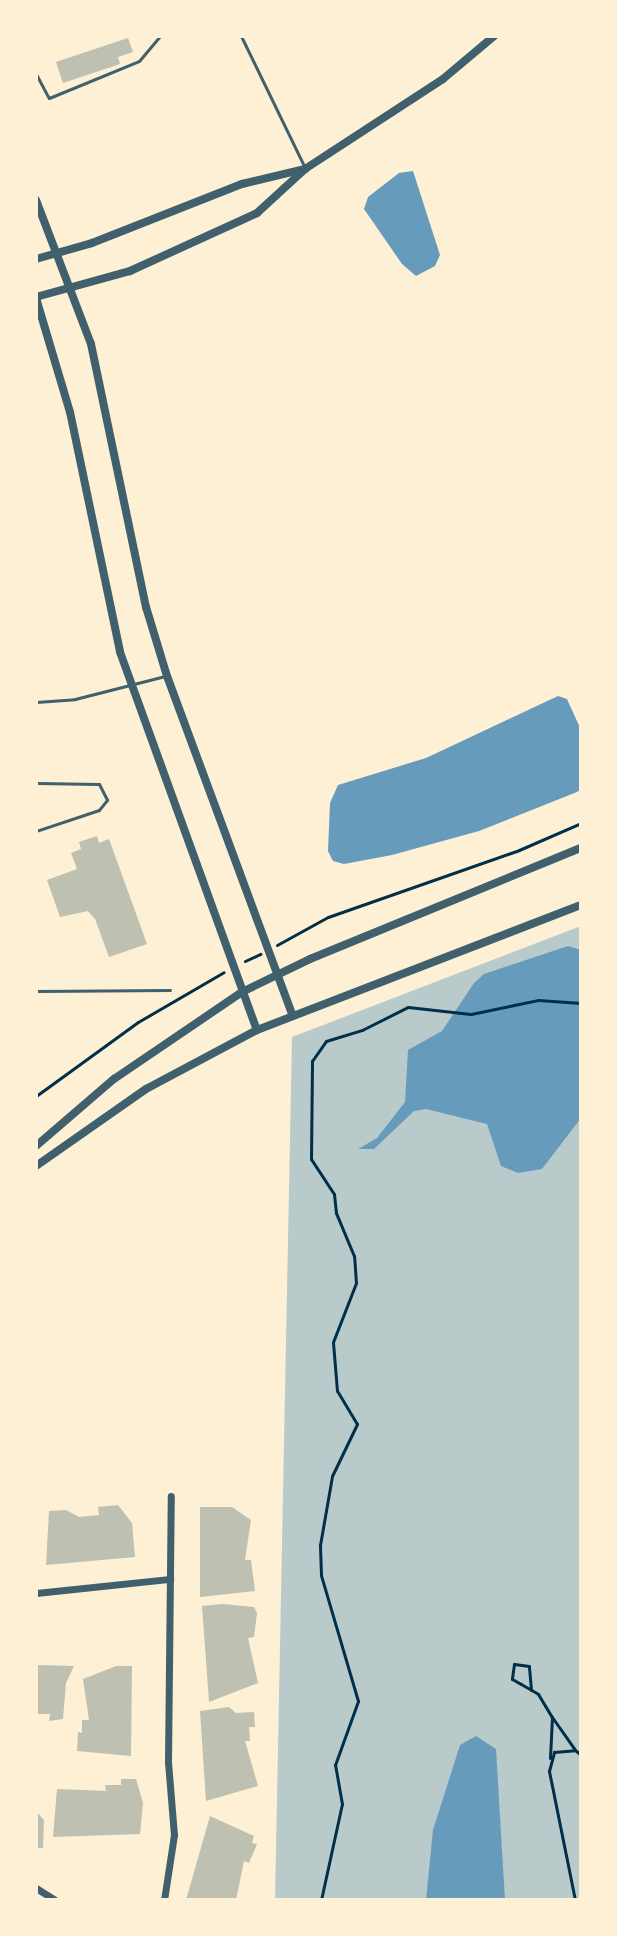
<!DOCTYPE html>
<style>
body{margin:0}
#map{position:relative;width:617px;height:1936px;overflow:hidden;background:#fdf0d5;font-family:Quicksand,sans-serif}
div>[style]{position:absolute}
.green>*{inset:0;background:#b9caca}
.water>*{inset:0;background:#669bbc}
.building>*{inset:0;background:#bec0b2}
.path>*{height:3px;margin:-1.5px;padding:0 1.5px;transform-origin:1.5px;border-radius:1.5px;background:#003049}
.service>*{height:3px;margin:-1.5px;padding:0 1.5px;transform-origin:1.5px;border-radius:1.5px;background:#3f606c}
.minor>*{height:7px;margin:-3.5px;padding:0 3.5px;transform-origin:3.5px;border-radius:3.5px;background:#3f606c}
.tertiary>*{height:8px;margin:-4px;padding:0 4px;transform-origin:4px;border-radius:4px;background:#3f606c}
span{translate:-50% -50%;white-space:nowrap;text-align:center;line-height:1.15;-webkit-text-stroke:7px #fdf0d5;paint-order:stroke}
.frame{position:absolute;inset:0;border:38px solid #fdf0d5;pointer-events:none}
</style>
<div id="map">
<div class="green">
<div style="clip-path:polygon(581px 926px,581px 1900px,275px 1900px,292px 1037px)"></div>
</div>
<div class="water">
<div style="clip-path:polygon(413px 171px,440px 255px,435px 266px,416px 276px,402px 264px,364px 209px,368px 197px,399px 173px)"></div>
<div style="clip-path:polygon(558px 696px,567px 699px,581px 730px,581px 789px,577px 792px,479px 831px,392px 855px,344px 864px,333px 861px,328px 851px,330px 803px,338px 785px,426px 758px)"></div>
<div style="clip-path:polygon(568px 946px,581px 950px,581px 1118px,542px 1169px,518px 1173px,501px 1166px,487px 1124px,426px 1109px,414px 1111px,374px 1149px,358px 1149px,377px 1138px,405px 1102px,408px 1050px,442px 1031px,474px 983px,484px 974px)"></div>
<div style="clip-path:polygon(476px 1736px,496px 1749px,505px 1900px,426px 1900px,433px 1830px,460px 1745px)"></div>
</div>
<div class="building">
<div style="clip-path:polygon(128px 38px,133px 52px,118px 57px,120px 64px,63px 83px,56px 62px)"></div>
<div style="clip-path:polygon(97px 836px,99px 843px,109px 839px,147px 944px,109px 957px,95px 919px,88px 911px,60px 917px,47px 880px,77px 869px,71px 853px,81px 849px,79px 842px)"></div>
<div style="clip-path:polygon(118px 1505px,132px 1523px,135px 1557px,46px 1565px,49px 1511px,66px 1510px,79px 1517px,99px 1515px,98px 1507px)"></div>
<div style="clip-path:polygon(200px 1507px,232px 1507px,251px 1520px,245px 1560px,251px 1560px,255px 1591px,200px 1597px)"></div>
<div style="clip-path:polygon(223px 1604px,254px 1607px,257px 1613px,254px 1637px,248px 1638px,258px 1683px,209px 1702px,202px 1606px)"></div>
<div style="clip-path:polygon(36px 1665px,74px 1666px,66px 1683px,63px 1719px,49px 1721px,50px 1714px,36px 1714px)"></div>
<div style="clip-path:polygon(116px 1666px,132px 1666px,131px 1756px,77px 1751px,78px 1732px,82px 1733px,82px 1720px,89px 1720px,83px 1679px)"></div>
<div style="clip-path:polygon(229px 1707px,236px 1713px,254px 1712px,255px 1727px,249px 1727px,250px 1741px,245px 1741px,258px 1786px,206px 1801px,200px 1711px)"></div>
<div style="clip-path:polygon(121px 1779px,136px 1779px,143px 1803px,140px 1834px,53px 1837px,57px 1789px,106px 1791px,105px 1785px,121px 1785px)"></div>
<div style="clip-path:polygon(36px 1811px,44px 1820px,43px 1848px,36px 1848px)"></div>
<div style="clip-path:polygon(210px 1816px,254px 1836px,252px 1843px,257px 1844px,249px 1863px,244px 1861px,236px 1900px,186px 1900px)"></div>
</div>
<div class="path">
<div style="left:277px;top:945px;width:58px;rotate:-28.8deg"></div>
<div style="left:328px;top:917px;width:202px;rotate:-19.3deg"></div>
<div style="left:519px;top:850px;width:68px;rotate:-23.5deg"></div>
<div style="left:245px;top:961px;width:17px;rotate:-25deg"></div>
<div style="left:36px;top:1096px;width:126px;rotate:-36deg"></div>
<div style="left:138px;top:1022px;width:99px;rotate:-30.2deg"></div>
<div style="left:531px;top:1690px;width:24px;rotate:-95deg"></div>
<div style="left:529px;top:1666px;width:15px;rotate:-172deg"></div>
<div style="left:514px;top:1664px;width:15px;rotate:98deg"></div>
<div style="left:512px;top:1679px;width:10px;rotate:29deg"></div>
<div style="left:521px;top:1684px;width:20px;rotate:30deg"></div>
<div style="left:538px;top:1694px;width:27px;rotate:59deg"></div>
<div style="left:550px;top:1758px;width:41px;rotate:-87.2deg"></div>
<div style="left:552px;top:1717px;width:39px;rotate:55deg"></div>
<div style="left:321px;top:1900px;width:98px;rotate:-77.7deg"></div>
<div style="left:342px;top:1804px;width:40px;rotate:-100deg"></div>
<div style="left:335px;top:1765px;width:68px;rotate:-70.2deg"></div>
<div style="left:358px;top:1701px;width:131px;rotate:-106.4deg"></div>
<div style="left:321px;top:1575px;width:30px;rotate:-92deg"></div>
<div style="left:320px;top:1545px;width:70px;rotate:-80.1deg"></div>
<div style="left:332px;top:1476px;width:58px;rotate:-64.3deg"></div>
<div style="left:357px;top:1424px;width:39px;rotate:-121deg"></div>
<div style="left:337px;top:1391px;width:49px;rotate:-94.7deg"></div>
<div style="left:333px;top:1342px;width:63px;rotate:-68.7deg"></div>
<div style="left:356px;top:1283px;width:27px;rotate:-94deg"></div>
<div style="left:354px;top:1256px;width:47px;rotate:-112.7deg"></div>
<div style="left:336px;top:1213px;width:19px;rotate:-96deg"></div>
<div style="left:334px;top:1194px;width:42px;rotate:-123.3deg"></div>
<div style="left:311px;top:1159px;width:98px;rotate:-89.4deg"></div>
<div style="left:312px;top:1061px;width:24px;rotate:-55deg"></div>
<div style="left:326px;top:1041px;width:38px;rotate:-17deg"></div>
<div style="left:362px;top:1030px;width:51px;rotate:-26.6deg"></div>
<div style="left:408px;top:1007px;width:63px;rotate:6.3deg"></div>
<div style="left:471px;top:1014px;width:68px;rotate:-11.8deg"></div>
<div style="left:538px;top:1000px;width:43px;rotate:4deg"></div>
<div style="left:575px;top:1900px;width:132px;rotate:-101.4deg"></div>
<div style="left:549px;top:1771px;width:20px;rotate:-75deg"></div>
<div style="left:554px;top:1752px;width:21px;rotate:-5deg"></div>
<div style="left:575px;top:1750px;width:8px;rotate:40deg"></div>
</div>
<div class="service">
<div style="left:241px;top:36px;width:144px;rotate:64.1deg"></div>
<div style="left:36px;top:74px;width:27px;rotate:62deg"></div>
<div style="left:49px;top:98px;width:97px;rotate:-22.3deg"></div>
<div style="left:139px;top:61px;width:33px;rotate:-50deg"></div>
<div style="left:36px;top:589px;width:9px;rotate:90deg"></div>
<div style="left:36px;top:702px;width:39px;rotate:-4deg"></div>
<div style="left:75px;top:699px;width:93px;rotate:-14.3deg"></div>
<div style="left:36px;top:783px;width:63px;rotate:0.9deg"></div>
<div style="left:99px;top:784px;width:18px;rotate:63deg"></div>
<div style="left:107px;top:800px;width:13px;rotate:129deg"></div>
<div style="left:99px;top:810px;width:66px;rotate:161.6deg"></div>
<div style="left:36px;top:991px;width:134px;rotate:-0.4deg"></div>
</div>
<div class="minor">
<div style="left:36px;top:1593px;width:135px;rotate:-6deg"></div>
<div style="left:36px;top:1888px;width:22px;rotate:32deg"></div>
<div style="left:164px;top:1900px;width:66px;rotate:-81.3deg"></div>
<div style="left:174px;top:1835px;width:73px;rotate:-94.7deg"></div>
<div style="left:168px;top:1762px;width:266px;rotate:-89.4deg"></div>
</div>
<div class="tertiary">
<div style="left:36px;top:200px;width:154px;rotate:69.1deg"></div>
<div style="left:91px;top:344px;width:269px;rotate:78.2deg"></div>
<div style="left:146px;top:607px;width:72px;rotate:73.1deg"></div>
<div style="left:167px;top:676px;width:360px;rotate:69.7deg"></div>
<div style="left:36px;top:259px;width:58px;rotate:-15.9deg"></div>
<div style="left:92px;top:243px;width:161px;rotate:-21.5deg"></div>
<div style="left:242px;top:184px;width:65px;rotate:-13.4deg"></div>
<div style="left:36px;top:297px;width:98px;rotate:-15.5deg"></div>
<div style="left:130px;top:271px;width:140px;rotate:-24.5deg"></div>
<div style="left:257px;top:213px;width:65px;rotate:-42.5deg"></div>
<div style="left:305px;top:169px;width:165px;rotate:-33.1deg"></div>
<div style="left:443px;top:79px;width:67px;rotate:-40.1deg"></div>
<div style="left:36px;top:298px;width:119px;rotate:73.4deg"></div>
<div style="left:70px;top:412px;width:245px;rotate:78.2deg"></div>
<div style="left:120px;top:652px;width:402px;rotate:70.1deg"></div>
<div style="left:36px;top:1146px;width:103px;rotate:-40.7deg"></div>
<div style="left:114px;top:1079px;width:155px;rotate:-34.2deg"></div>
<div style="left:242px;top:992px;width:76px;rotate:-25.9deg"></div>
<div style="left:310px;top:959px;width:293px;rotate:-22.3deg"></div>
<div style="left:36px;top:1166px;width:134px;rotate:-35deg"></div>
<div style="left:146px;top:1089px;width:126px;rotate:-28deg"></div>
<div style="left:257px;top:1030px;width:347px;rotate:-21.1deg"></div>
</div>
<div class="frame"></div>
</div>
